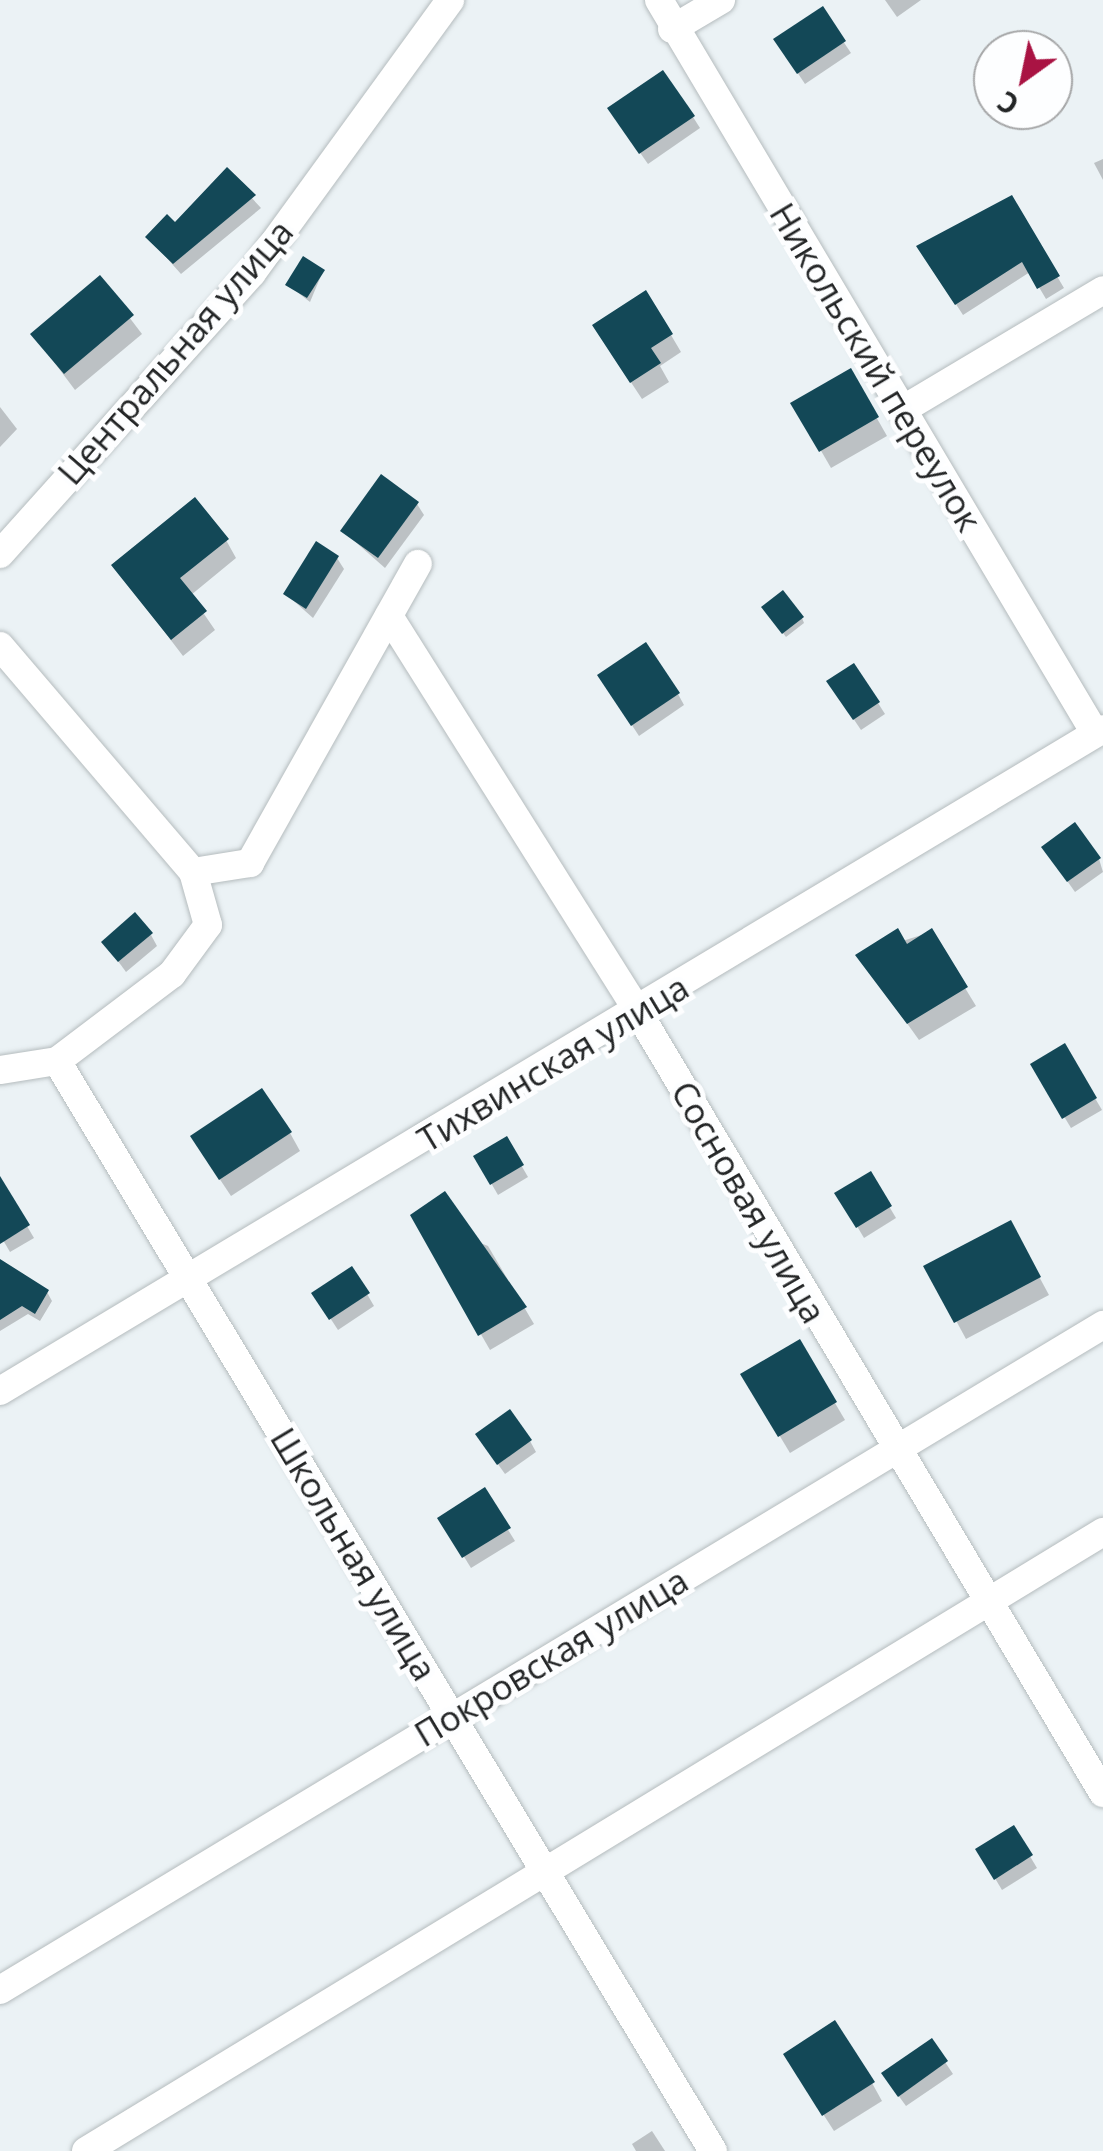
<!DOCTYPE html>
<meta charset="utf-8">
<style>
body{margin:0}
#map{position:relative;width:1103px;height:2151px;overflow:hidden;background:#ebf2f5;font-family:"Open Sans",sans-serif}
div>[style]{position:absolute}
.shadow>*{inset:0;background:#0003}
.building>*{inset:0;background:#134857}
.roads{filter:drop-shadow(0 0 2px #b5bcbe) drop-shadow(0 0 2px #b5bcbe)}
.minor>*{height:28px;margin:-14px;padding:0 14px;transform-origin:14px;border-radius:14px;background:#fff}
span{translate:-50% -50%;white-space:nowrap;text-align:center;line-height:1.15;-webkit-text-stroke:10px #fdfeff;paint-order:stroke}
.street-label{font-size:35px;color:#232526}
.north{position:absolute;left:973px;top:30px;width:100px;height:100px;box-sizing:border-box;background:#fdfeff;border:2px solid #a6a7a8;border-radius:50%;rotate:213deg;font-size:28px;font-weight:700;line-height:40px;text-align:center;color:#232526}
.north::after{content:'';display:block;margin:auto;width:35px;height:45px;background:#a91343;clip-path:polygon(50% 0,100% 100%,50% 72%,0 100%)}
</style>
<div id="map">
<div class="shadow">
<div style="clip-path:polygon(885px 0,921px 0,897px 17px)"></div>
<div style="clip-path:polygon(822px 10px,851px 53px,805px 84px,783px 51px)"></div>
<div style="clip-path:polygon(693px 117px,700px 128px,648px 164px,617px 120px)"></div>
<div style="clip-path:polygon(1103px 159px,1103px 180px,1094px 163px)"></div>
<div style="clip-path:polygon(227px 171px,261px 208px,181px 274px,148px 237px,175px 226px)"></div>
<div style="clip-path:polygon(1011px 199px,1064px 288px,1046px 299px,1030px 272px,963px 315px,926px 258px)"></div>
<div style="clip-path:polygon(323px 271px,310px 302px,288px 285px)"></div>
<div style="clip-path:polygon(100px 279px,142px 334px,75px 390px,33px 334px)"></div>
<div style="clip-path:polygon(671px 335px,681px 352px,660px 366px,669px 382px,642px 399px,605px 343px)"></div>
<div style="clip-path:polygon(850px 371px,887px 436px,831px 468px,794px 404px)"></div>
<div style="clip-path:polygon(0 407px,17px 429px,0 447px)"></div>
<div style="clip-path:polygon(417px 504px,424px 515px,385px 568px,343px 531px)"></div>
<div style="clip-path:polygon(226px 540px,236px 558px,191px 595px,215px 630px,183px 656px,114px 566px)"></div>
<div style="clip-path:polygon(337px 558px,344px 569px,313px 618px,286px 594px)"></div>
<div style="clip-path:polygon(767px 612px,802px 618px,804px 623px,786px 637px)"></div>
<div style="clip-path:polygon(607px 687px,678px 694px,684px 705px,639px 736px)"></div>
<div style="clip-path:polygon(836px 693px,878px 703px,885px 714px,861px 730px)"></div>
<div style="clip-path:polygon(1051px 858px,1099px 859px,1103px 872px,1075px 892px)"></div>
<div style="clip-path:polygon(931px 932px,976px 1006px,919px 1040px,858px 955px)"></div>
<div style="clip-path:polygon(151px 935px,157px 946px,126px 972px,104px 942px)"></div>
<div style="clip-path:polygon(1064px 1046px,1102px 1110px,1071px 1128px,1033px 1065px)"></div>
<div style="clip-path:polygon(290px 1133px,300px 1151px,231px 1196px,203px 1154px)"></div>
<div style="clip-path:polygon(506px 1139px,528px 1177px,498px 1195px,476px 1157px)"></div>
<div style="clip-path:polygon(870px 1174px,896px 1218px,864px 1238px,838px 1194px)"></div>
<div style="clip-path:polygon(7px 1192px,34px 1238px,10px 1252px,0 1235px)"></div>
<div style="clip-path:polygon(413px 1216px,488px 1246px,534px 1324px,490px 1350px)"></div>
<div style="clip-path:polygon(1010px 1223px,1049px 1295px,966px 1339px,927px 1267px)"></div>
<div style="clip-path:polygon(0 1273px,47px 1292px,52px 1301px,40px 1321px,28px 1314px,0 1331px)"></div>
<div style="clip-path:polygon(367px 1294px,374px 1306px,338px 1330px,321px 1304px)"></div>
<div style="clip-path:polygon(799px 1342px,845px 1420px,790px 1453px,743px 1375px)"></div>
<div style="clip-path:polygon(530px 1441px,536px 1452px,505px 1474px,485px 1446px)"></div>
<div style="clip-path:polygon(484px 1491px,515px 1541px,471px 1568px,440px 1518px)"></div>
<div style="clip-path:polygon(1013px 1828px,1037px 1868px,1002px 1890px,978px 1850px)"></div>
<div style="clip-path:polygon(931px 2041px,953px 2074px,906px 2106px,890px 2084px)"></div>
<div style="clip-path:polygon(796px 2072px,872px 2083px,882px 2101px,834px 2131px)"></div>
<div style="clip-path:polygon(652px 2131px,665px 2151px,636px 2151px,632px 2144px)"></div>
</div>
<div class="building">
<div style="clip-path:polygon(823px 6px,846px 41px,797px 74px,773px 39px)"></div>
<div style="clip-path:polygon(663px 70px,695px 116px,639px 154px,607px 108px)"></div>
<div style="clip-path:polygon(227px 167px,256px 195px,173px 264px,145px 237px,167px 214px,175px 222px)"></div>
<div style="clip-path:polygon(1012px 195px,1060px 276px,1037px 289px,1022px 262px,955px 305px,916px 246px)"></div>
<div style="clip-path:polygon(303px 256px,325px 270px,307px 298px,285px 285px)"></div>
<div style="clip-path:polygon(100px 275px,134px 315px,64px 374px,30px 334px)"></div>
<div style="clip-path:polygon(646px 290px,673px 334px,651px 348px,661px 363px,630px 383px,592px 325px)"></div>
<div style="clip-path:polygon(851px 368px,879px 417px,819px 452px,790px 403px)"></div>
<div style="clip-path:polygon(381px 474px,419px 502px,378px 558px,340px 531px)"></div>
<div style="clip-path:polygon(195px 497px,229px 539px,180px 578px,207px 611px,171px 640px,111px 565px)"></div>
<div style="clip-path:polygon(316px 541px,339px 556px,306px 609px,283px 594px)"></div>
<div style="clip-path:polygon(783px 590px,804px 617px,782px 634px,761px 607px)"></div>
<div style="clip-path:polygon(646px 642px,680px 693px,631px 726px,597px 675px)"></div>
<div style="clip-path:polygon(854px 663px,880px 702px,853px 720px,826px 681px)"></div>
<div style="clip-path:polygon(1075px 822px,1101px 858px,1067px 882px,1041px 847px)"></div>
<div style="clip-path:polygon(135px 912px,153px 933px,118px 962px,101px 942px)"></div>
<div style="clip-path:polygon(898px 928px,907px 944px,932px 928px,968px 987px,907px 1024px,855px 955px)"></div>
<div style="clip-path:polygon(1065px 1043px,1097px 1098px,1062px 1119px,1030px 1064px)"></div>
<div style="clip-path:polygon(262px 1088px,292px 1132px,219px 1180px,190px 1136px)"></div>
<div style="clip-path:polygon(507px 1136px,524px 1165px,490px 1185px,473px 1156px)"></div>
<div style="clip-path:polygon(871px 1171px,892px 1206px,856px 1228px,834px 1193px)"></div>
<div style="clip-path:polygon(0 1176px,30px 1225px,0 1244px)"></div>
<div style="clip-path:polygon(445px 1191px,527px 1307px,478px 1336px,410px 1215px)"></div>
<div style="clip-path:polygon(1011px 1220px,1041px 1277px,954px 1323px,923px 1266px)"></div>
<div style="clip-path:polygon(0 1259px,49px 1290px,35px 1314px,22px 1306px,0 1320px)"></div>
<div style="clip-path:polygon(352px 1266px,370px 1293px,329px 1320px,311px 1293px)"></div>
<div style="clip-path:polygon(800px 1339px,837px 1402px,778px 1437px,740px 1374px)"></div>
<div style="clip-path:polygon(510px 1409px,532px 1440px,497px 1465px,475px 1434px)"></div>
<div style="clip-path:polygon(485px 1487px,511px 1528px,462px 1558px,437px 1518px)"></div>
<div style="clip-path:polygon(1014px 1825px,1033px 1855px,994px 1880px,975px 1849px)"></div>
<div style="clip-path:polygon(835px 2020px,875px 2082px,822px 2116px,783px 2054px)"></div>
<div style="clip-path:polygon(932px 2038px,948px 2061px,898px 2097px,881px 2073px)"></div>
</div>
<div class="roads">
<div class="minor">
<div style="left:659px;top:0;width:853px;rotate:59.26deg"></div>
<div style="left:672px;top:29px;width:57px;rotate:-30.6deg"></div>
<div style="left:902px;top:410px;width:234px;rotate:-30.8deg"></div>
<div style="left:0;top:554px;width:377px;rotate:-48.1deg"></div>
<div style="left:252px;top:273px;width:337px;rotate:-54deg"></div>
<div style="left:389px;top:616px;width:468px;rotate:57.8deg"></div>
<div style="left:638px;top:1012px;width:909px;rotate:59.23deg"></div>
<div style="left:0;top:646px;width:297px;rotate:49.5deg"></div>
<div style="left:193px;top:872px;width:55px;rotate:74.2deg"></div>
<div style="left:208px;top:925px;width:61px;rotate:126.3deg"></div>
<div style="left:172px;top:974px;width:144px;rotate:142.9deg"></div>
<div style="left:57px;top:1061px;width:58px;rotate:171deg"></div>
<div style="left:193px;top:872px;width:58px;rotate:-9deg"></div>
<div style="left:250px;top:863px;width:343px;rotate:-60.7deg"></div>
<div style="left:57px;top:1061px;width:1272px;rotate:58.96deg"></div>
<div style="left:0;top:1391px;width:1286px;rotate:-30.97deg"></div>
<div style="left:0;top:1990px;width:1288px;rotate:-31.09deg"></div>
<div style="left:86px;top:2151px;width:1191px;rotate:-31.33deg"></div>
</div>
</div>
<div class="street-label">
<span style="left:175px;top:352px;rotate:-49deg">Центральная улица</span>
<span style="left:876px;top:367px;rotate:59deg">Никольский переулок</span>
<span style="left:553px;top:1063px;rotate:-31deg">Тихвинская улица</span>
<span style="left:749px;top:1202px;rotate:60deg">Сосновая улица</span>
<span style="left:354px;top:1554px;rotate:59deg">Школьная улица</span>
<span style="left:551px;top:1657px;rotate:-31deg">Покровская улица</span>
</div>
<div class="north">С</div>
</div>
